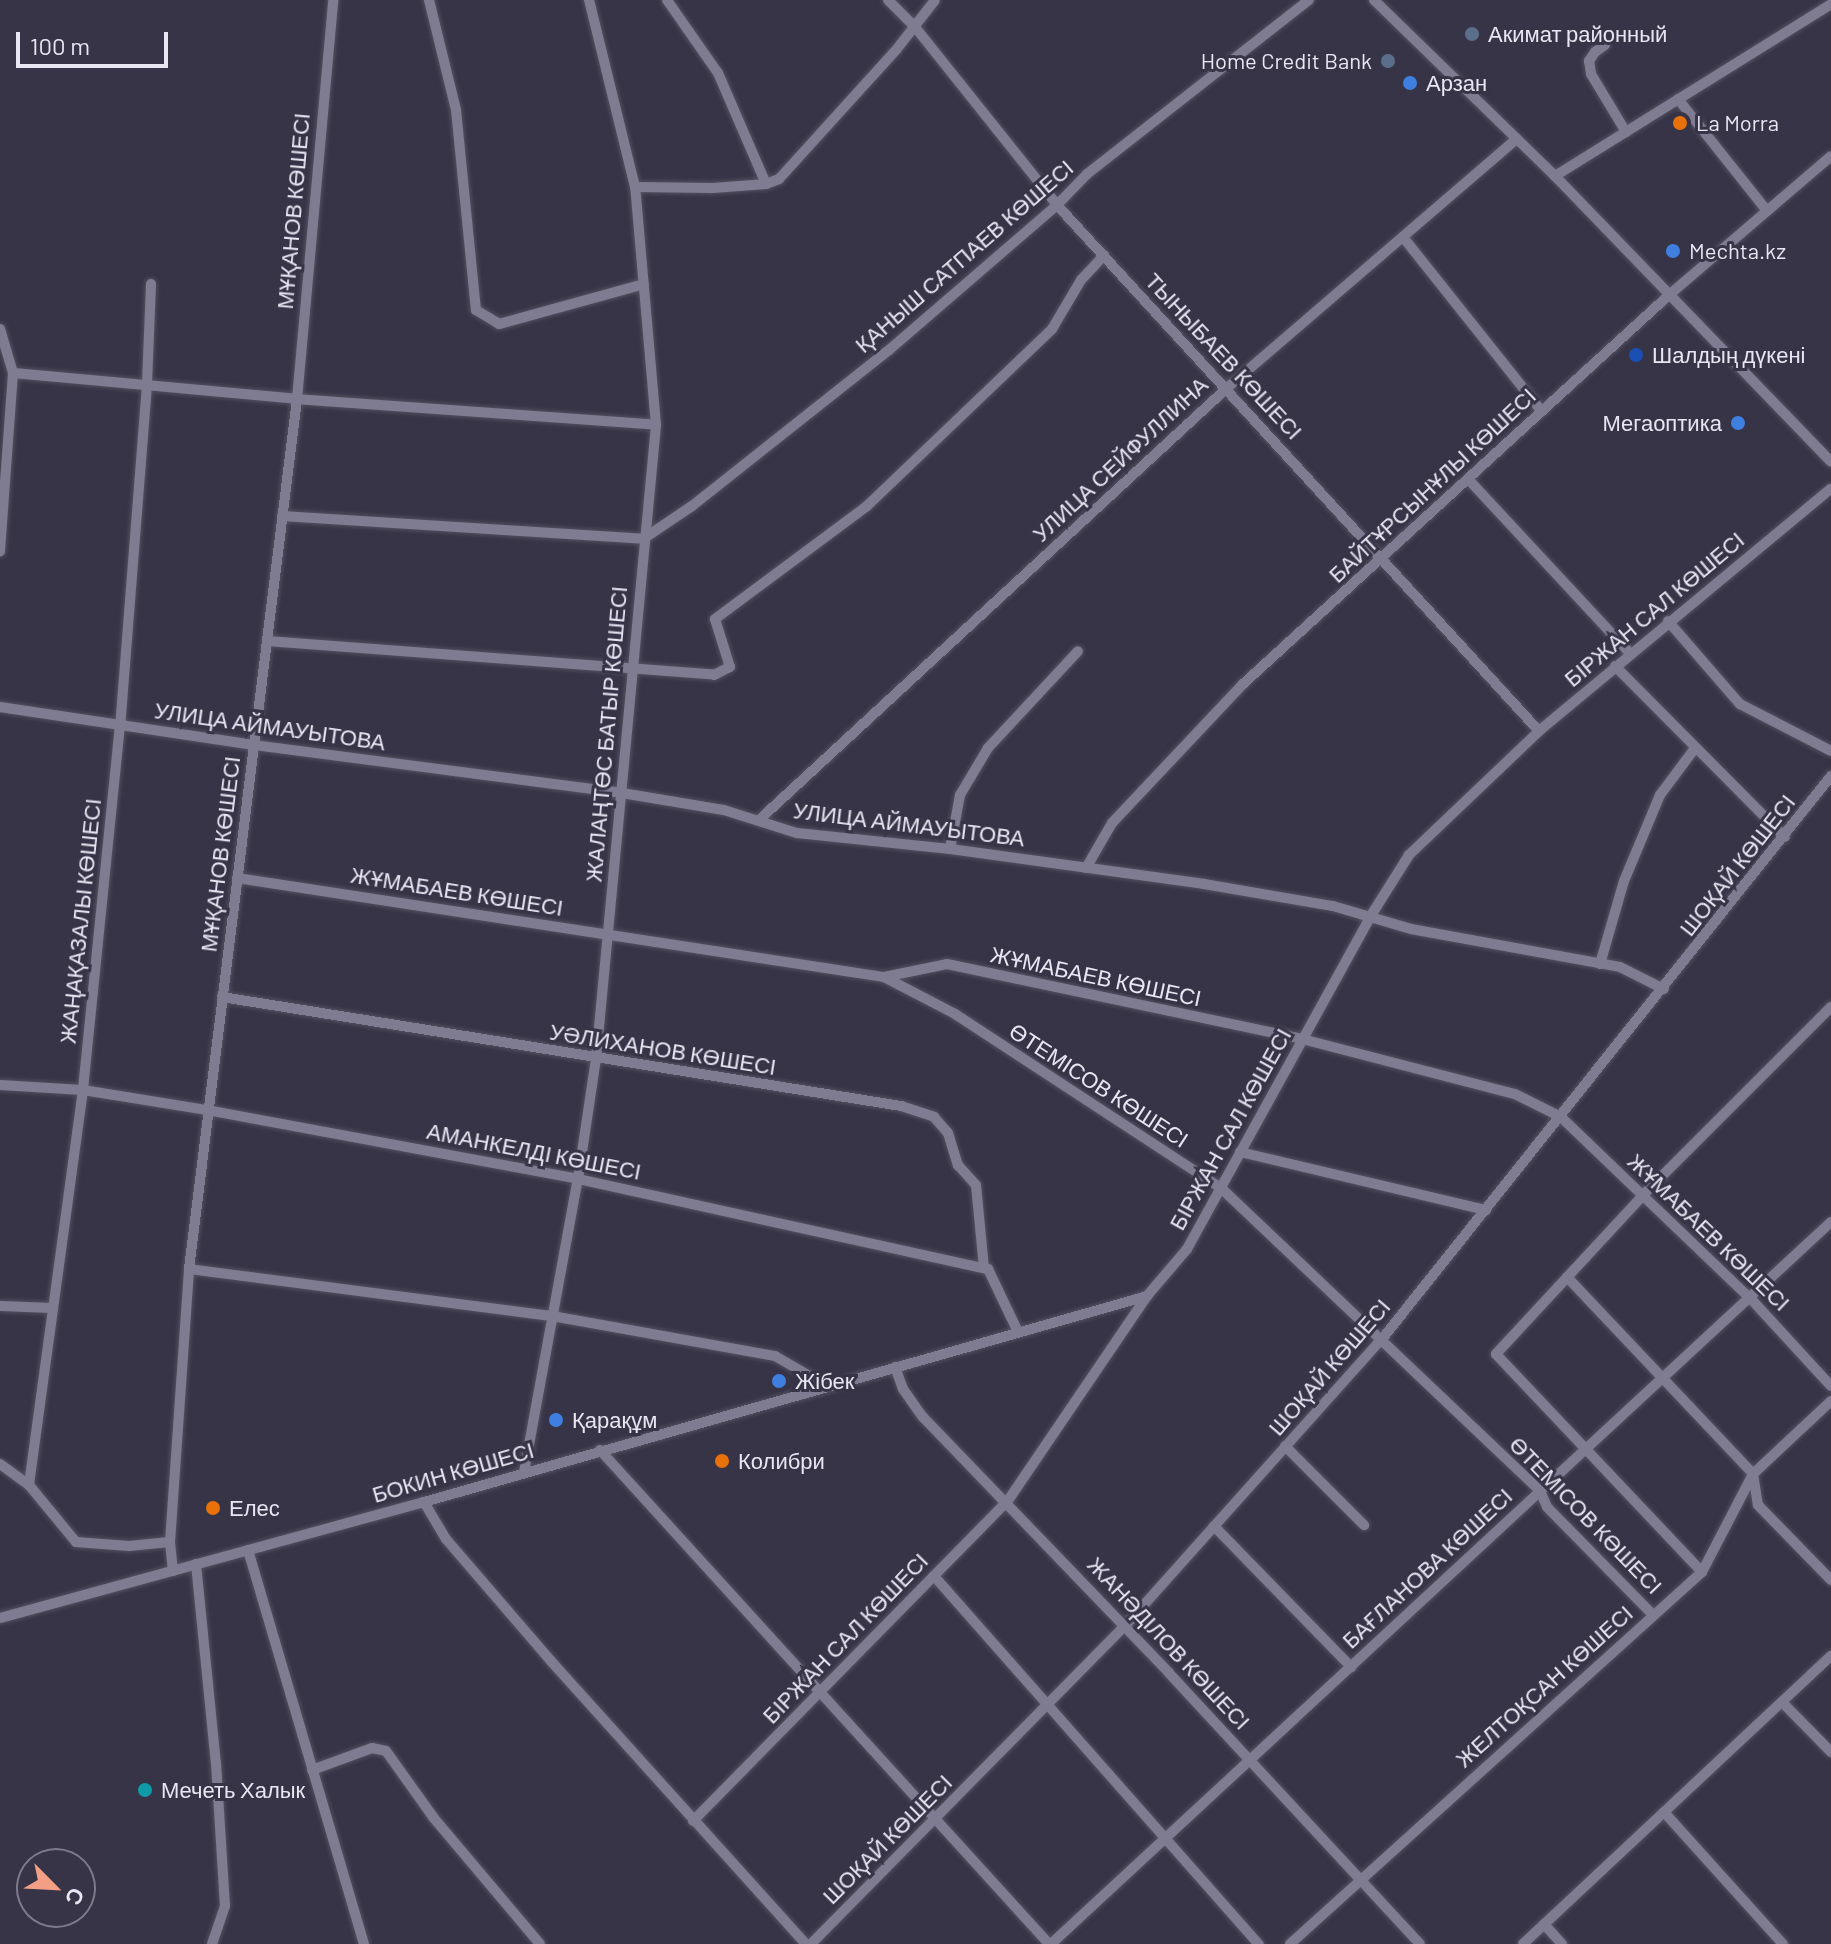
<!DOCTYPE html>
<meta charset="utf-8">
<style>
body{margin:0}
#map{position:relative;width:1831px;height:1944px;overflow:hidden;background:#373447;font-family:Barlow,sans-serif}
div>[style]{position:absolute}
.roads{filter:drop-shadow(0 0 2px #535060) drop-shadow(0 0 2px #535060)}
.minor>*{height:10px;margin:-5px;padding:0 5px;transform-origin:5px;border-radius:5px;background:#7f7c92}
.dots>*{width:22px;height:22px;translate:-50% -50%;box-sizing:border-box;border:4px solid #373447;border-radius:50%}
span{translate:-50% -50%;white-space:nowrap;text-align:center;line-height:1.15;-webkit-text-stroke:6px #373447;paint-order:stroke}
.poi-label{font-size:22px;color:#e7e6f2}
.left{translate:0 -50%;text-align:left}
.right{translate:-100% -50%;text-align:right}
.street-label{font-size:22px;color:#e7e6f2}
.north{position:absolute;left:16px;top:1848px;width:80px;height:80px;box-sizing:border-box;background:#373447;border:2px solid #7d7b8b;border-radius:50%;rotate:114deg;font-size:22px;font-weight:700;line-height:32px;text-align:center;color:#e7e6f2}
.north::after{content:'';display:block;margin:auto;width:28px;height:36px;background:#f39f86;clip-path:polygon(50% 0,100% 100%,50% 72%,0 100%)}
.scale{position:absolute;left:16px;top:32px;width:152px;height:36px;box-sizing:border-box;border:4px solid #e7e6f2;border-top:0;padding-left:10px;font-size:24px;line-height:28px;white-space:nowrap;color:#e7e6f2;-webkit-text-stroke:6px #373447;paint-order:stroke}
</style>
<div id="map">
<div class="roads">
<div class="minor">
<div style="left:429px;top:0;width:113px;rotate:76.2deg"></div>
<div style="left:456px;top:110px;width:201px;rotate:84.3deg"></div>
<div style="left:476px;top:310px;width:27px;rotate:31deg"></div>
<div style="left:499px;top:324px;width:150px;rotate:-15.4deg"></div>
<div style="left:667px;top:0;width:89px;rotate:55.1deg"></div>
<div style="left:718px;top:73px;width:121px;rotate:66.6deg"></div>
<div style="left:888px;top:0;width:38px;rotate:45deg"></div>
<div style="left:915px;top:27px;width:228px;rotate:51.4deg"></div>
<div style="left:1057px;top:205px;width:713px;rotate:47.5deg"></div>
<div style="left:1374px;top:0;width:252px;rotate:44.2deg"></div>
<div style="left:1555px;top:176px;width:397px;rotate:46deg"></div>
<div style="left:1605px;top:45px;width:12px;rotate:145deg"></div>
<div style="left:1595px;top:52px;width:11px;rotate:124deg"></div>
<div style="left:1589px;top:61px;width:13px;rotate:81deg"></div>
<div style="left:1591px;top:74px;width:68px;rotate:58.9deg"></div>
<div style="left:1678px;top:99px;width:143px;rotate:51.5deg"></div>
<div style="left:1555px;top:176px;width:325px;rotate:-31.9deg"></div>
<div style="left:635px;top:187px;width:78px;rotate:0.7deg"></div>
<div style="left:713px;top:188px;width:53px;rotate:-4.3deg"></div>
<div style="left:766px;top:184px;width:14px;rotate:-21deg"></div>
<div style="left:779px;top:179px;width:174px;rotate:-47.8deg"></div>
<div style="left:896px;top:50px;width:63px;rotate:-52deg"></div>
<div style="left:1403px;top:237px;width:223px;rotate:51.5deg"></div>
<div style="left:151px;top:284px;width:101px;rotate:92.3deg"></div>
<div style="left:147px;top:385px;width:341px;rotate:94.5deg"></div>
<div style="left:120px;top:725px;width:367px;rotate:95.8deg"></div>
<div style="left:83px;top:1090px;width:399px;rotate:97.8deg"></div>
<div style="left:29px;top:1485px;width:74px;rotate:50.5deg"></div>
<div style="left:76px;top:1542px;width:53px;rotate:4.3deg"></div>
<div style="left:129px;top:1546px;width:41px;rotate:-5.6deg"></div>
<div style="left:0;top:329px;width:46px;rotate:73.5deg"></div>
<div style="left:13px;top:373px;width:179px;rotate:94.2deg"></div>
<div style="left:13px;top:373px;width:285px;rotate:5.2deg"></div>
<div style="left:297px;top:399px;width:360px;rotate:4.1deg"></div>
<div style="left:1469px;top:480px;width:236px;rotate:47.1deg"></div>
<div style="left:282px;top:516px;width:362px;rotate:3.6deg"></div>
<div style="left:643px;top:539px;width:59px;rotate:-34deg"></div>
<div style="left:692px;top:506px;width:251px;rotate:-38.4deg"></div>
<div style="left:889px;top:350px;width:222px;rotate:-40.8deg"></div>
<div style="left:1057px;top:205px;width:43px;rotate:-45.9deg"></div>
<div style="left:1087px;top:174px;width:282px;rotate:-38.1deg"></div>
<div style="left:1668px;top:621px;width:110px;rotate:49.1deg"></div>
<div style="left:1740px;top:704px;width:102px;rotate:27.3deg"></div>
<div style="left:267px;top:641px;width:448px;rotate:4.3deg"></div>
<div style="left:714px;top:675px;width:18px;rotate:-27deg"></div>
<div style="left:730px;top:667px;width:50px;rotate:-107.4deg"></div>
<div style="left:715px;top:619px;width:189px;rotate:-36.6deg"></div>
<div style="left:867px;top:506px;width:256px;rotate:-43.7deg"></div>
<div style="left:1052px;top:329px;width:57px;rotate:-59.4deg"></div>
<div style="left:1081px;top:280px;width:34px;rotate:-47deg"></div>
<div style="left:1615px;top:666px;width:241px;rotate:45.2deg"></div>
<div style="left:0;top:707px;width:257px;rotate:8.5deg"></div>
<div style="left:254px;top:745px;width:371px;rotate:7.4deg"></div>
<div style="left:622px;top:793px;width:103px;rotate:9.5deg"></div>
<div style="left:724px;top:810px;width:77px;rotate:17.5deg"></div>
<div style="left:797px;top:833px;width:154px;rotate:6deg"></div>
<div style="left:950px;top:849px;width:256px;rotate:7.8deg"></div>
<div style="left:1204px;top:884px;width:131px;rotate:9.7deg"></div>
<div style="left:1333px;top:906px;width:81px;rotate:16.4deg"></div>
<div style="left:1411px;top:929px;width:212px;rotate:10.3deg"></div>
<div style="left:1620px;top:967px;width:49px;rotate:26.6deg"></div>
<div style="left:759px;top:820px;width:637px;rotate:-42.71deg"></div>
<div style="left:1227px;top:388px;width:382px;rotate:-40.7deg"></div>
<div style="left:950px;top:849px;width:55px;rotate:-79.5deg"></div>
<div style="left:960px;top:795px;width:55px;rotate:-59.2deg"></div>
<div style="left:988px;top:748px;width:132px;rotate:-47.1deg"></div>
<div style="left:1086px;top:868px;width:52px;rotate:-60deg"></div>
<div style="left:1112px;top:823px;width:191px;rotate:-46.7deg"></div>
<div style="left:1243px;top:684px;width:577px;rotate:-42.4deg"></div>
<div style="left:1669px;top:295px;width:213px;rotate:-40.6deg"></div>
<div style="left:237px;top:878px;width:655px;rotate:8.7deg"></div>
<div style="left:884px;top:977px;width:64px;rotate:-11.7deg"></div>
<div style="left:947px;top:964px;width:363px;rotate:11.9deg"></div>
<div style="left:1302px;top:1039px;width:220px;rotate:14.5deg"></div>
<div style="left:1515px;top:1094px;width:51px;rotate:26.6deg"></div>
<div style="left:1561px;top:1117px;width:263px;rotate:43.8deg"></div>
<div style="left:1751px;top:1299px;width:118px;rotate:47.4deg"></div>
<div style="left:1600px;top:964px;width:86px;rotate:-73.9deg"></div>
<div style="left:1624px;top:881px;width:93px;rotate:-67.3deg"></div>
<div style="left:1660px;top:795px;width:59px;rotate:-53.3deg"></div>
<div style="left:884px;top:977px;width:80px;rotate:27.5deg"></div>
<div style="left:955px;top:1014px;width:318px;rotate:33.2deg"></div>
<div style="left:1221px;top:1188px;width:440px;rotate:43.5deg"></div>
<div style="left:1540px;top:1491px;width:17px;rotate:66deg"></div>
<div style="left:1547px;top:1507px;width:151px;rotate:45.5deg"></div>
<div style="left:222px;top:997px;width:688px;rotate:9.12deg"></div>
<div style="left:901px;top:1106px;width:35px;rotate:18deg"></div>
<div style="left:934px;top:1117px;width:21px;rotate:49deg"></div>
<div style="left:948px;top:1133px;width:34px;rotate:73deg"></div>
<div style="left:958px;top:1165px;width:27px;rotate:48deg"></div>
<div style="left:976px;top:1185px;width:83px;rotate:84.5deg"></div>
<div style="left:0;top:1085px;width:83px;rotate:3.4deg"></div>
<div style="left:83px;top:1090px;width:126px;rotate:9.2deg"></div>
<div style="left:207px;top:1110px;width:377px;rotate:10.5deg"></div>
<div style="left:578px;top:1179px;width:420px;rotate:12.4deg"></div>
<div style="left:988px;top:1269px;width:70px;rotate:64.5deg"></div>
<div style="left:1240px;top:1152px;width:253px;rotate:13.3deg"></div>
<div style="left:189px;top:1269px;width:366px;rotate:7.4deg"></div>
<div style="left:552px;top:1316px;width:227px;rotate:10.2deg"></div>
<div style="left:775px;top:1356px;width:60px;rotate:30deg"></div>
<div style="left:1567px;top:1277px;width:271px;rotate:46.6deg"></div>
<div style="left:1753px;top:1474px;width:31px;rotate:81deg"></div>
<div style="left:1758px;top:1505px;width:105px;rotate:45.8deg"></div>
<div style="left:0;top:1306px;width:53px;rotate:2.2deg"></div>
<div style="left:895px;top:1367px;width:23px;rotate:70deg"></div>
<div style="left:903px;top:1389px;width:33px;rotate:55deg"></div>
<div style="left:922px;top:1416px;width:356px;rotate:46.1deg"></div>
<div style="left:1169px;top:1673px;width:369px;rotate:47.2deg"></div>
<div style="left:1285px;top:1446px;width:112px;rotate:45deg"></div>
<div style="left:600px;top:1450px;width:668px;rotate:47.73deg"></div>
<div style="left:0;top:1464px;width:36px;rotate:36deg"></div>
<div style="left:524px;top:1472px;width:298px;rotate:-79.6deg"></div>
<div style="left:578px;top:1179px;width:121px;rotate:-81.5deg"></div>
<div style="left:596px;top:1059px;width:637px;rotate:-84.59deg"></div>
<div style="left:656px;top:425px;width:239px;rotate:-95deg"></div>
<div style="left:635px;top:187px;width:193px;rotate:-103.8deg"></div>
<div style="left:424px;top:1502px;width:43px;rotate:59.3deg"></div>
<div style="left:446px;top:1539px;width:161px;rotate:49.3deg"></div>
<div style="left:551px;top:1661px;width:381px;rotate:48deg"></div>
<div style="left:1214px;top:1526px;width:197px;rotate:45.8deg"></div>
<div style="left:248px;top:1550px;width:411px;rotate:73.6deg"></div>
<div style="left:196px;top:1564px;width:200px;rotate:84.3deg"></div>
<div style="left:216px;top:1763px;width:143px;rotate:86.4deg"></div>
<div style="left:225px;top:1906px;width:40px;rotate:108.9deg"></div>
<div style="left:173px;top:1571px;width:29px;rotate:-96deg"></div>
<div style="left:170px;top:1542px;width:274px;rotate:-86deg"></div>
<div style="left:189px;top:1269px;width:877px;rotate:-82.92deg"></div>
<div style="left:297px;top:399px;width:401px;rotate:-84.8deg"></div>
<div style="left:1702px;top:1572px;width:300px;rotate:-133.4deg"></div>
<div style="left:1496px;top:1354px;width:217px;rotate:-47.2deg"></div>
<div style="left:1643px;top:1195px;width:266px;rotate:-45deg"></div>
<div style="left:934px;top:1576px;width:491px;rotate:48.6deg"></div>
<div style="left:0;top:1618px;width:440px;rotate:-15.3deg"></div>
<div style="left:424px;top:1502px;width:752px;rotate:-15.9deg"></div>
<div style="left:1782px;top:1702px;width:70px;rotate:45.6deg"></div>
<div style="left:312px;top:1770px;width:64px;rotate:-20.1deg"></div>
<div style="left:372px;top:1748px;width:14px;rotate:12deg"></div>
<div style="left:386px;top:1751px;width:81px;rotate:54.5deg"></div>
<div style="left:433px;top:1817px;width:166px;rotate:49.9deg"></div>
<div style="left:1664px;top:1812px;width:178px;rotate:48deg"></div>
<div style="left:693px;top:1821px;width:448px;rotate:-45.5deg"></div>
<div style="left:1007px;top:1502px;width:249px;rotate:-55.8deg"></div>
<div style="left:1147px;top:1296px;width:62px;rotate:-49.6deg"></div>
<div style="left:1187px;top:1249px;width:379px;rotate:-61.1deg"></div>
<div style="left:1370px;top:917px;width:73px;rotate:-57.8deg"></div>
<div style="left:1409px;top:855px;width:180px;rotate:-43.6deg"></div>
<div style="left:1539px;top:731px;width:379px;rotate:-39.7deg"></div>
<div style="left:1544px;top:1924px;width:27px;rotate:48deg"></div>
<div style="left:811px;top:1944px;width:447px;rotate:-45.4deg"></div>
<div style="left:1125px;top:1626px;width:385px;rotate:-48.2deg"></div>
<div style="left:1382px;top:1339px;width:720px;rotate:-51.43deg"></div>
<div style="left:1051px;top:1944px;width:1063px;rotate:-42.79deg"></div>
<div style="left:1290px;top:1944px;width:555px;rotate:-42.08deg"></div>
<div style="left:1702px;top:1572px;width:110px;rotate:-62.5deg"></div>
<div style="left:1753px;top:1474px;width:107px;rotate:-43.1deg"></div>
<div style="left:1523px;top:1944px;width:422px;rotate:-43.1deg"></div>
</div>
</div>
<div class="dots">
<div style="left:1472px;top:34px;background:#5c6f8a"></div>
<div style="left:1388px;top:61px;background:#5c6f8a"></div>
<div style="left:1410px;top:83px;background:#3f7fe0"></div>
<div style="left:1680px;top:123px;background:#e8710a"></div>
<div style="left:1673px;top:251px;background:#3f7fe0"></div>
<div style="left:1636px;top:355px;background:#1a4fb4"></div>
<div style="left:1738px;top:423px;background:#3f7fe0"></div>
<div style="left:779px;top:1381px;background:#3f7fe0"></div>
<div style="left:556px;top:1420px;background:#3f7fe0"></div>
<div style="left:722px;top:1461px;background:#e8710a"></div>
<div style="left:213px;top:1508px;background:#e8710a"></div>
<div style="left:145px;top:1790px;background:#0f9aa8"></div>
</div>
<div class="poi-label">
<span class="left" style="left:1488px;top:34px">Акимат районный</span>
<span class="right" style="left:1372px;top:61px">Home Credit Bank</span>
<span class="left" style="left:1426px;top:83px">Арзан</span>
<span class="left" style="left:1696px;top:123px">La Morra</span>
<span class="left" style="left:1689px;top:251px">Mechta.kz</span>
<span class="left" style="left:1652px;top:355px">Шалдың дүкені</span>
<span class="right" style="left:1722px;top:423px">Мегаоптика</span>
<span class="left" style="left:795px;top:1381px">Жібек</span>
<span class="left" style="left:572px;top:1420px">Қарақұм</span>
<span class="left" style="left:738px;top:1461px">Колибри</span>
<span class="left" style="left:229px;top:1508px">Елес</span>
<span class="left" style="left:161px;top:1790px">Мечеть Халык</span>
</div>
<div class="street-label">
<span style="left:293px;top:211px;rotate:-85deg">МҰҚАНОВ КӨШЕСІ</span>
<span style="left:964px;top:256px;rotate:-41deg">ҚАНЫШ САТПАЕВ КӨШЕСІ</span>
<span style="left:1224px;top:356px;rotate:47deg">ТЫНЫБАЕВ КӨШЕСІ</span>
<span style="left:1120px;top:459px;rotate:-43deg">УЛИЦА СЕЙФУЛЛИНА</span>
<span style="left:1432px;top:485px;rotate:-43deg">БАЙТҰРСЫНҰЛЫ КӨШЕСІ</span>
<span style="left:1654px;top:609px;rotate:-40deg">БІРЖАН САЛ КӨШЕСІ</span>
<span style="left:270px;top:726px;rotate:8deg">УЛИЦА АЙМАУЫТОВА</span>
<span style="left:606px;top:734px;rotate:-85deg">ЖАЛАҢТӨС БАТЫР КӨШЕСІ</span>
<span style="left:909px;top:824px;rotate:7deg">УЛИЦА АЙМАУЫТОВА</span>
<span style="left:220px;top:854px;rotate:-83deg">МҰҚАНОВ КӨШЕСІ</span>
<span style="left:1737px;top:865px;rotate:-52deg">ШОҚАЙ КӨШЕСІ</span>
<span style="left:457px;top:891px;rotate:9deg">ЖҰМАБАЕВ КӨШЕСІ</span>
<span style="left:80px;top:921px;rotate:-84deg">ЖАҢАҚАЗАЛЫ КӨШЕСІ</span>
<span style="left:1096px;top:976px;rotate:12deg">ЖҰМАБАЕВ КӨШЕСІ</span>
<span style="left:663px;top:1049px;rotate:9deg">УӘЛИХАНОВ КӨШЕСІ</span>
<span style="left:1099px;top:1085px;rotate:33deg">ӨТЕМІСОВ КӨШЕСІ</span>
<span style="left:1230px;top:1129px;rotate:-61deg">БІРЖАН САЛ КӨШЕСІ</span>
<span style="left:534px;top:1151px;rotate:11deg">АМАНКЕЛДІ КӨШЕСІ</span>
<span style="left:1709px;top:1232px;rotate:44deg">ЖҰМАБАЕВ КӨШЕСІ</span>
<span style="left:1329px;top:1367px;rotate:-49deg">ШОҚАЙ КӨШЕСІ</span>
<span style="left:453px;top:1472px;rotate:-16deg">БОКИН КӨШЕСІ</span>
<span style="left:1586px;top:1515px;rotate:46deg">ӨТЕМІСОВ КӨШЕСІ</span>
<span style="left:1427px;top:1568px;rotate:-43deg">БАҒЛАНОВА КӨШЕСІ</span>
<span style="left:845px;top:1638px;rotate:-46deg">БІРЖАН САЛ КӨШЕСІ</span>
<span style="left:1169px;top:1643px;rotate:47deg">ЖАНӘДІЛОВ КӨШЕСІ</span>
<span style="left:1544px;top:1686px;rotate:-42deg">ЖЕЛТОҚСАН КӨШЕСІ</span>
<span style="left:887px;top:1839px;rotate:-45deg">ШОҚАЙ КӨШЕСІ</span>
</div>
<div class="north">С</div>
<div class="scale">100 m</div>
</div>
